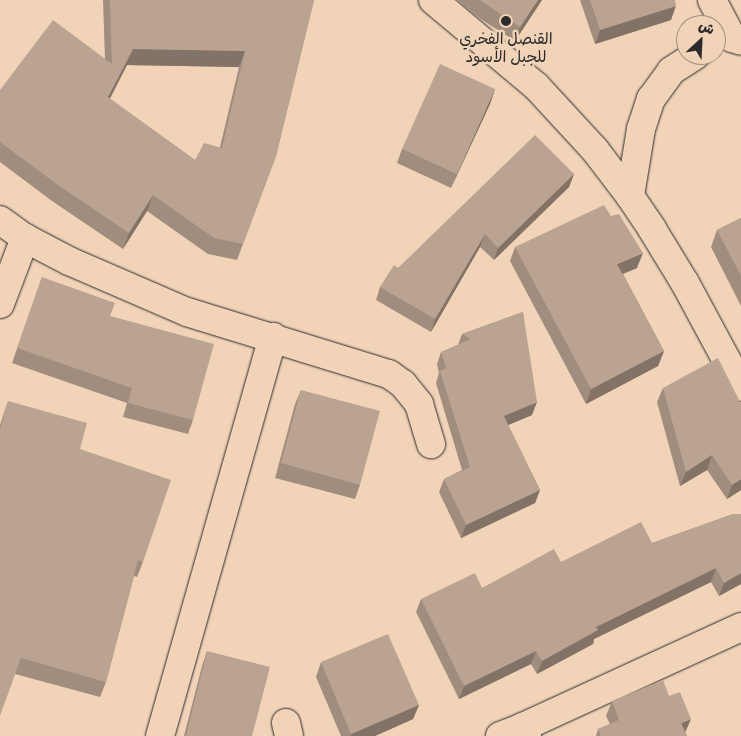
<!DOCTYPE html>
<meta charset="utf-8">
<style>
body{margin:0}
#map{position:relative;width:741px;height:736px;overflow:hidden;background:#f1d4b8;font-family:"Patrick Hand","Playpen Sans Arabic",sans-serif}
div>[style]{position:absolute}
.roads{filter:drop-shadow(0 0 1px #2b2b2b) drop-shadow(0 0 1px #2b2b2b)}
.minor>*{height:28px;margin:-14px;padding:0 14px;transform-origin:14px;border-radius:14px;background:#f1d4b8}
.major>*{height:28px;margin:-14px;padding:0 14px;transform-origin:14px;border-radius:14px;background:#f1d4b8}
.wall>*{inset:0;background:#a08d7d}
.shaded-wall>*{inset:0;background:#827366}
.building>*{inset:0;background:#baa491}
.dots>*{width:14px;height:14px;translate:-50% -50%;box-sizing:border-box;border:2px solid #f1d4b8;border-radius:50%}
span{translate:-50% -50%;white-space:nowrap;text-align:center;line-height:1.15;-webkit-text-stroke:5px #f1d4b8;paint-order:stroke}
.poi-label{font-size:16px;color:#2b2b2b}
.north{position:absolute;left:676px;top:15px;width:50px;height:50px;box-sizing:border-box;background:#f1d4b8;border:1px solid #a29080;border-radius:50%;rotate:25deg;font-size:14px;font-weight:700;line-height:20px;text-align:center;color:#2b2b2b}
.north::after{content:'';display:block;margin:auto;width:18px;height:22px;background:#2b2b2b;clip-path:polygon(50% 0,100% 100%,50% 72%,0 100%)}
</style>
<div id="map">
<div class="roads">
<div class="minor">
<div style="left:712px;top:0;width:43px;rotate:62.2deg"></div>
<div style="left:732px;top:38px;width:9px;rotate:18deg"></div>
<div style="left:630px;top:196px;width:68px;rotate:-80.7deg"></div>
<div style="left:641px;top:129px;width:32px;rotate:-72deg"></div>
<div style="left:651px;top:99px;width:34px;rotate:-54deg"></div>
<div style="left:671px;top:71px;width:30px;rotate:-33deg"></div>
<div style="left:0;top:220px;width:31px;rotate:36deg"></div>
<div style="left:25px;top:238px;width:50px;rotate:27.6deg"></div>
<div style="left:69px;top:261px;width:129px;rotate:23.4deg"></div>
<div style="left:187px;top:312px;width:211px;rotate:17.1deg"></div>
<div style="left:389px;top:374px;width:17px;rotate:36deg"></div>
<div style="left:403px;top:384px;width:26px;rotate:51deg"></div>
<div style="left:419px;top:404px;width:42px;rotate:73.3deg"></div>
<div style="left:0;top:304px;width:71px;rotate:-69.3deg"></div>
<div style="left:286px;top:723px;width:13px;rotate:77deg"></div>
<div style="left:160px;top:736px;width:415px;rotate:-74.2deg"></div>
<div style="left:500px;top:736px;width:25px;rotate:-21deg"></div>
<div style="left:527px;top:736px;width:10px;rotate:-114deg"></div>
<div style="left:523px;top:727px;width:240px;rotate:-24.6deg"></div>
</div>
<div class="major">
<div style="left:433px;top:0;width:134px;rotate:39.9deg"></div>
<div style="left:536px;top:86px;width:87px;rotate:47.3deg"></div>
<div style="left:595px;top:150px;width:58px;rotate:52.7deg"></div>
<div style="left:630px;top:196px;width:40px;rotate:56deg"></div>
<div style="left:652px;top:229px;width:63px;rotate:58.6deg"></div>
<div style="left:685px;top:283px;width:118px;rotate:61.7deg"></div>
</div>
</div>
<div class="wall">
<div style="clip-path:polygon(evenodd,103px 0,314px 0,276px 156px,237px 260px,208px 254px,147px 211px,123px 249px,52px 201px,0 162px,0 90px,105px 59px,103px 0,127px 65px,239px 67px,220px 147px,195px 160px,110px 99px,127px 65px)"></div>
<div style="clip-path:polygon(456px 0,542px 0,515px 41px,479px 18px)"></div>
<div style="clip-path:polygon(580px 0,675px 0,671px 20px,595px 44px)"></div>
<div style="clip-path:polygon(495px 89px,490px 104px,451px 188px,397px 163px,402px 149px)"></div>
<div style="clip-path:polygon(574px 174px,569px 187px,494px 260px,480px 247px,431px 332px,376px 300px,380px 287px,398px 268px)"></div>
<div style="clip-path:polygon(741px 218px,741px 306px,711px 247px,717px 230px)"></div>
<div style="clip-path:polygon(515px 247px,637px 268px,623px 274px,664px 351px,658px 366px,586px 404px,510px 261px)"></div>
<div style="clip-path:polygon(42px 277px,110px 316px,193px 420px,188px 434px,123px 417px,127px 403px,12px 363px)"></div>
<div style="clip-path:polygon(523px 312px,532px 415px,508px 425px,540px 490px,535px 503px,461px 538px,439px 492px,444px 479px,462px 470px,436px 383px,439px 373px,437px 364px,441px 352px,458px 345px,462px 334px)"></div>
<div style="clip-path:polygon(663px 388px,741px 490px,727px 499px,707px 470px,680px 486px,657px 402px)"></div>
<div style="clip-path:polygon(301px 390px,360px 485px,355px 499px,275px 478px,295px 404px)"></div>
<div style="clip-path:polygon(8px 401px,80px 449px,143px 562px,137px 577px,134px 576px,106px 682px,100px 697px,15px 674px,0 715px,0 425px)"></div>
<div style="clip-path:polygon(733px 514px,741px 584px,719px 596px,711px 582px,594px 639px,593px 644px,537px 674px,531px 664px,459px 699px,416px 612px,421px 599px,482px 588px,561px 562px,652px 543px)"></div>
<div style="clip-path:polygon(207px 651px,252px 736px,184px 736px,202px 666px)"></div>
<div style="clip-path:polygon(321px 662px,419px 705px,413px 719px,375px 736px,341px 736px,316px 677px)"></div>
<div style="clip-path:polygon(612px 701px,686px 733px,687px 736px,596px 736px,598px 729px,610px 724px,606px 716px)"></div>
</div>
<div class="shaded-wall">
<div style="clip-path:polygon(538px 0,542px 0,515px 41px,520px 27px)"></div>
<div style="clip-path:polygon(676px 6px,671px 20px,595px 44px,600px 30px)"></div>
<div style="clip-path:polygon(133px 49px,245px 51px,239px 67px,127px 65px,102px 113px,108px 97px)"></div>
<div style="clip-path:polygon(495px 89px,490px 104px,451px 188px,457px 174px)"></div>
<div style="clip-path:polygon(574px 174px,569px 187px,494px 260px,498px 248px)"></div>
<div style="clip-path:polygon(153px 195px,147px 211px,123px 249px,129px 233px)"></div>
<div style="clip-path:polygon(485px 234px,480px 247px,431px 332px,435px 319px)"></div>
<div style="clip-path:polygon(643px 253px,637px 268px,612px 278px,617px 264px)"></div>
<div style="clip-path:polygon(664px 351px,658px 366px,586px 404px,591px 389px)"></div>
<div style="clip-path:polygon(537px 402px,532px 415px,499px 429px,504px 416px)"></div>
<div style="clip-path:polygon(712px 455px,707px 470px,680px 486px,686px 472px)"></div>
<div style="clip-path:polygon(741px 479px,741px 490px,727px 499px,732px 485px)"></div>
<div style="clip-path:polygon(540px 490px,535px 503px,461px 538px,466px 525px)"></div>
<div style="clip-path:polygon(716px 568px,711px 582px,594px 639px,593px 644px,537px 674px,542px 661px,596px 627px)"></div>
<div style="clip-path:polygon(741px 573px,741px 584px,719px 596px,724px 583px)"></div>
<div style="clip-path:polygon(536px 651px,531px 664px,459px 699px,464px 686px)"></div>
<div style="clip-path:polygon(419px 705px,413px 719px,375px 736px,351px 736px,351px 734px)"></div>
<div style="clip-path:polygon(691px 719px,685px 733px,681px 723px)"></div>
</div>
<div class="building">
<div style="clip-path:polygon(evenodd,110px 0,314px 0,276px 156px,243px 244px,214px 238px,153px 195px,129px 233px,58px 185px,0 142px,0 90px,53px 20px,112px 64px,110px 0,133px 49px,245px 51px,222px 148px,204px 143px,195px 160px,108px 97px,133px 49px)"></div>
<div style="clip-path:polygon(480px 0,538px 0,520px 27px)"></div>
<div style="clip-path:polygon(590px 0,675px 0,676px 6px,600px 30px)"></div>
<div style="clip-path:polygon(440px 64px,495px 89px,457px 174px,402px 149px)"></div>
<div style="clip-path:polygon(535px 135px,574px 174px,498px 248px,485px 234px,435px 319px,380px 287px,394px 265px,398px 268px)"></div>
<div style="clip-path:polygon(604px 205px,611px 216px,619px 214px,643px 253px,617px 264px,664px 351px,591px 389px,515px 247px)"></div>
<div style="clip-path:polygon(741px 218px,741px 276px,717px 230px)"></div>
<div style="clip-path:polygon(42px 277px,115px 303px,110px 316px,214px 344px,193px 420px,128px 403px,132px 388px,17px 348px)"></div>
<div style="clip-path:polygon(523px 312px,537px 402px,504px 416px,540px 490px,466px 525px,444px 479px,470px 467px,440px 371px,446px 368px,441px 352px,471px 339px,462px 334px)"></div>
<div style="clip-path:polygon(718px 358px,741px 404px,741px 479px,732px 485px,712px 455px,686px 472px,663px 388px)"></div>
<div style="clip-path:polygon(301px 390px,380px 411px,360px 485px,281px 463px)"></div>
<div style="clip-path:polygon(8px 401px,87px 423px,80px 449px,171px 480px,143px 562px,138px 560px,106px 682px,21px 658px,0 715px,0 430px)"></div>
<div style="clip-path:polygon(733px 514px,741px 514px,741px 573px,724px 583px,716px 568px,596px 627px,598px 630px,542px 661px,536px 651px,464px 686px,421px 599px,475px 573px,482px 588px,554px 549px,561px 562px,641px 522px,652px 543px)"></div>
<div style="clip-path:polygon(388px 634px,419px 705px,351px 734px,321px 662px)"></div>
<div style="clip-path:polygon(207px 651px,270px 667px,252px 736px,186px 736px)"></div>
<div style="clip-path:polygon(663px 680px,669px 696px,680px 692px,691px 719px,681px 723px,687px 736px,601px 736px,598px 729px,619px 720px,612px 701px)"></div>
</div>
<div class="dots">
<div style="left:506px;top:21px;background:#2b2b2b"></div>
</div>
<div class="poi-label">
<span style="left:506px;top:47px">القنصل الفخري<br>للجبل الأسود</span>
</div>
<div class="north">ش</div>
</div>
